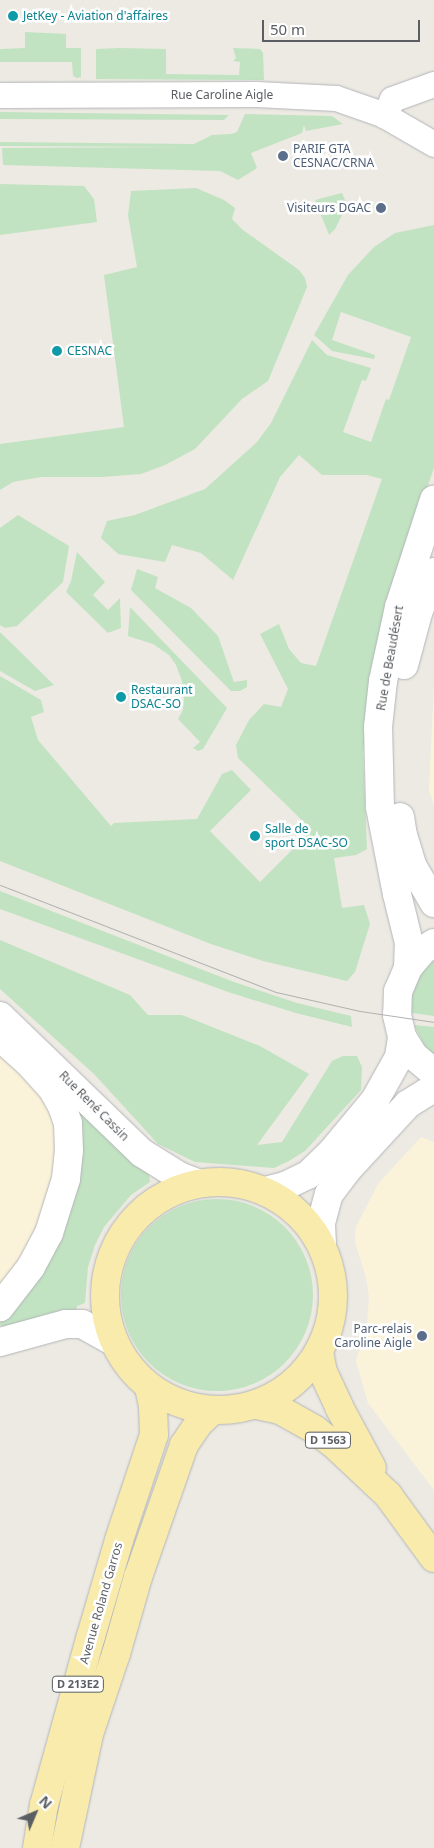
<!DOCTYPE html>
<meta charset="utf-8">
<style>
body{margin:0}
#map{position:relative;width:434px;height:1848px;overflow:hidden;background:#edeae3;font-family:"Noto Sans",sans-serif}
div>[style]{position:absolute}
.commercial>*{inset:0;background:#fbf3d9}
.green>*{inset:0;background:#c1e3c1}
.round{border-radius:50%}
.roads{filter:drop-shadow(0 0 1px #b3b5b9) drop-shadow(0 0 1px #b3b5b9)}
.street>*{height:25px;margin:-12.5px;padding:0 12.5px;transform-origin:12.5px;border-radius:12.5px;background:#fff}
.secondary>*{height:28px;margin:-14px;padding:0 14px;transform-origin:14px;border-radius:14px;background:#fff}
.primary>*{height:28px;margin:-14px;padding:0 14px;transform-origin:14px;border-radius:14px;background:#f9ebab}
.primary>.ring{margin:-14px;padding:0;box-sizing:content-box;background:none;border:28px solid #f9ebab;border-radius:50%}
.tram>*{height:1px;margin:-0.5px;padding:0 0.5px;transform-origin:0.5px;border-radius:0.5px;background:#b1b2b2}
.dots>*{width:14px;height:14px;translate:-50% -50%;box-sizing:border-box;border:2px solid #fff;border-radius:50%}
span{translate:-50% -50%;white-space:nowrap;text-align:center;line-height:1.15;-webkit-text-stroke:5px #fff;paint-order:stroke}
.shield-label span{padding:1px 4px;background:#fff;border:1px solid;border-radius:4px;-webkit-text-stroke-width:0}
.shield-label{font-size:11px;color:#5b5e62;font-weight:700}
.culture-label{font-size:12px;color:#0d838f}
.left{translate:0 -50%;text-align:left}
.street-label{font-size:12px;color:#5b5e62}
.service-label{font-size:12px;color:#4e5e75}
.right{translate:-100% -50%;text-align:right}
.north{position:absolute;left:10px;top:1788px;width:50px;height:50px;-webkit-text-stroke:4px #fff;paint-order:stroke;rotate:45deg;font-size:14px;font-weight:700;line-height:20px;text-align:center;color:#5b5e62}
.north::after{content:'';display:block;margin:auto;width:18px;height:22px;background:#5b5e62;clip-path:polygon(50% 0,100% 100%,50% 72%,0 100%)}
.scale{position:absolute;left:262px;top:20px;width:158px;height:22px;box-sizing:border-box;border:2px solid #5b5e62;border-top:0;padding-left:6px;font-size:15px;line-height:18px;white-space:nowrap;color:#5b5e62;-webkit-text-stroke:4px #fff;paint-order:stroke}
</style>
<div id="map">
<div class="commercial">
<div style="clip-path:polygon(434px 686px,434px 805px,429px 791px)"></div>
<div style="clip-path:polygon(0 1051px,44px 1095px,58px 1122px,54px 1184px,29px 1249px,0 1290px)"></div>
<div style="clip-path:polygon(421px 1137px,434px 1142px,434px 1490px,368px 1403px,356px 1361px,367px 1326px,369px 1297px,366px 1277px,355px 1242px,356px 1227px,378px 1184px)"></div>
</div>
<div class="green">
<div style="clip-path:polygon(25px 32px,66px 34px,66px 48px,81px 48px,81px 77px,77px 78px,73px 76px,72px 62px,0 62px,0 49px,25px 48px)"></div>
<div style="clip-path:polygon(119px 48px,166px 49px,166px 74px,239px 75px,240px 62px,233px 61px,236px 58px,233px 48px,260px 49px,263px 53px,264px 80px,96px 79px,96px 49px)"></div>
<div style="clip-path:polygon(0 112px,229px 115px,224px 120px,0 119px)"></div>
<div style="clip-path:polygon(245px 114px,332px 116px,343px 124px,306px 131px,304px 125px,302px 133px,251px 153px,257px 168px,238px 180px,220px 171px,3px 165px,2px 148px,184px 147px,0 146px,0 142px,194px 144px,212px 135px,231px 134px,237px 132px)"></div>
<div style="clip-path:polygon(0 184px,84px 186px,94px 199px,97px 222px,0 235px)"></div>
<div style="clip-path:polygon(196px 188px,224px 200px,235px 208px,232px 219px,243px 230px,299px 270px,305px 278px,307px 287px,268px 381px,242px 399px,195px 449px,165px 465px,141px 474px,102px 477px,41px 477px,13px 482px,0 490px,0 444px,124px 427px,104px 275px,137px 267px,128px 215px,131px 191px)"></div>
<div style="clip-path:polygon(342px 193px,347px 205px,335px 229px,329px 235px,315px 200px)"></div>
<div style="clip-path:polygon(434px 225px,434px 468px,396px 577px,368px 706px,363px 753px,367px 849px,356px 855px,334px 858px,342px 908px,364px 905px,370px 924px,355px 972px,347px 981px,263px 961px,211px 944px,0 861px,0 676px,41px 700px,44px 712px,31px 717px,38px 740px,111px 826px,114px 823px,197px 819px,222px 774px,232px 770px,251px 790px,210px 831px,260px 882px,312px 830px,238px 758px,236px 745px,249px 720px,264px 704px,281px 707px,288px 689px,260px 634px,279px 624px,289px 649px,301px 663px,316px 666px,382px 479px,367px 475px,322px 475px,299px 455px,280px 477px,233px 580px,201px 553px,172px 545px,165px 562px,118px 554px,101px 538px,107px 521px,135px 515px,205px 489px,257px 442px,271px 423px,312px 340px,327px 355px,371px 368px,366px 381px,362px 380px,343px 432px,371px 442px,386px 399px,389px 400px,411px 337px,341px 312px,332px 340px,375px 355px,374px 359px,332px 351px,314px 335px,348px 275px,374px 247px,395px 233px)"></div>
<div style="clip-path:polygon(18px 515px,69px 546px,63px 582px,17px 626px,5px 628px,0 625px,0 528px)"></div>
<div style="clip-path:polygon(77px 552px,105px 582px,93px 595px,108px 610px,120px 598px,121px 628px,108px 633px,66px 592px,71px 581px)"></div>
<div style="clip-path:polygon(137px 569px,158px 577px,155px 588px,191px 608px,218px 636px,234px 682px,247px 680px,247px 687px,240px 691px,231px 691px,131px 590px)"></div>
<div style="clip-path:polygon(130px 607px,227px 708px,203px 749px,198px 751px,193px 748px,200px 742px,178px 719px,183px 710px,184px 699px,182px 681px,176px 665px,169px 655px,153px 644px,128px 636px)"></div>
<div style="clip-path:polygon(0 632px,51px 682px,54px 685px,35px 691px,0 671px)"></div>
<div style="clip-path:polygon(0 891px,234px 982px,297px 1003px,351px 1016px,352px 1027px,296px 1013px,228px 992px,0 909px)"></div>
<div style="clip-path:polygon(0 940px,130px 995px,148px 1015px,182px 1015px,260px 1046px,309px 1074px,257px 1145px,282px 1142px,332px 1061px,343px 1056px,357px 1056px,362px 1067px,361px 1090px,305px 1151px,289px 1161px,274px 1168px,195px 1162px,158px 1144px,94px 1074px,0 989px)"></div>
<div style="clip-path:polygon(434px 960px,434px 1016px,412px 1013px,411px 1001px,414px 988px,421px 974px)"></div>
<div style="clip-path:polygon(414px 1025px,434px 1027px,434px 1055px,424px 1045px)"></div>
<div style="clip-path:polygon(64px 1094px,149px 1172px,150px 1182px,131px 1195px,104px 1227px,95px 1245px,88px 1267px,85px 1303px,77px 1306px,76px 1313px,6px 1328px,0 1325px,0 1316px,44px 1258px)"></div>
<div class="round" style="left:121px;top:1199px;width:192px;height:192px"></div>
</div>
<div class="roads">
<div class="street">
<div style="left:0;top:95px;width:256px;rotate:-0.2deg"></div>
<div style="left:256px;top:94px;width:80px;rotate:2.9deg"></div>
<div style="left:336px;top:98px;width:49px;rotate:19.2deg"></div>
<div style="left:382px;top:114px;width:60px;rotate:30deg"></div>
<div style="left:385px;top:116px;width:18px;rotate:-68deg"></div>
<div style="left:392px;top:99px;width:45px;rotate:-19.7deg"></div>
</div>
<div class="secondary">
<div style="left:404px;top:665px;width:54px;rotate:-74.9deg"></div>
<div style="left:418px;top:613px;width:44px;rotate:-68.7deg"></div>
<div style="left:400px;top:817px;width:18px;rotate:81deg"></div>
<div style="left:403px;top:835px;width:34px;rotate:73deg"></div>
<div style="left:413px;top:867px;width:42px;rotate:59.7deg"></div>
<div style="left:434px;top:943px;width:13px;rotate:148deg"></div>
<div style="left:423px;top:950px;width:23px;rotate:130deg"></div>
<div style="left:408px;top:968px;width:25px;rotate:113deg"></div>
<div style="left:398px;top:991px;width:24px;rotate:92deg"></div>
<div style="left:397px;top:1015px;width:23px;rotate:77deg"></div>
<div style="left:402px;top:1037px;width:22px;rotate:58deg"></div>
<div style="left:414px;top:1056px;width:26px;rotate:40deg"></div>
<div style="left:408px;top:968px;width:25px;rotate:-88deg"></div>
<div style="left:409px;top:943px;width:50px;rotate:-103.8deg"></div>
<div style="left:397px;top:894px;width:89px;rotate:-101.1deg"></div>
<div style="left:380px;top:807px;width:80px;rotate:-91.4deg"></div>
<div style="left:378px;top:727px;width:46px;rotate:-83.8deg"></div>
<div style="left:383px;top:681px;width:76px;rotate:-77.8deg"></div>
<div style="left:399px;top:607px;width:113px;rotate:-71.9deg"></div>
<div style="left:0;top:1016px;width:197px;rotate:44deg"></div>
<div style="left:142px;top:1153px;width:44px;rotate:31.9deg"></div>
<div style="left:179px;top:1176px;width:19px;rotate:21deg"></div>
<div style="left:0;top:1037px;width:38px;rotate:42deg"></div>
<div style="left:28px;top:1062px;width:38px;rotate:48deg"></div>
<div style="left:53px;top:1090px;width:18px;rotate:61deg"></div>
<div style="left:62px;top:1106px;width:18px;rotate:71deg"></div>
<div style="left:68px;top:1123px;width:27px;rotate:88deg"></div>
<div style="left:69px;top:1150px;width:29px;rotate:96deg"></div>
<div style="left:66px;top:1179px;width:57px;rotate:107.5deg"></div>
<div style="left:49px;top:1233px;width:38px;rotate:118deg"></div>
<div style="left:31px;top:1267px;width:51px;rotate:127.8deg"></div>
<div style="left:265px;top:1191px;width:21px;rotate:-14deg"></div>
<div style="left:285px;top:1186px;width:25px;rotate:-26deg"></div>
<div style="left:308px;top:1175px;width:32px;rotate:-44deg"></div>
<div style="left:331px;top:1153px;width:69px;rotate:-50.3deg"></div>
<div style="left:375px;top:1100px;width:49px;rotate:-60.8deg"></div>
<div style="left:399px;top:1057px;width:20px;rotate:-81deg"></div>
<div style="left:322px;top:1244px;width:21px;rotate:-93deg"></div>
<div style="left:321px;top:1223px;width:30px;rotate:-75deg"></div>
<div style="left:329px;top:1194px;width:31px;rotate:-53deg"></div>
<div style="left:348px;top:1169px;width:88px;rotate:-47.3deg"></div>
<div style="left:408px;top:1104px;width:31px;rotate:-32deg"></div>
<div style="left:0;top:1342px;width:68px;rotate:-15.3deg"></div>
<div style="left:66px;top:1324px;width:16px"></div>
<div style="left:82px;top:1324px;width:35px;rotate:29deg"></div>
</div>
<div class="primary">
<div class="ring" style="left:105px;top:1182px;width:200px;height:200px"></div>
<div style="left:319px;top:1352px;width:20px;rotate:79deg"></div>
<div style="left:323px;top:1372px;width:38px;rotate:65deg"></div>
<div style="left:339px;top:1407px;width:69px;rotate:61.6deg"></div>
<div style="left:257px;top:1405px;width:24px;rotate:12deg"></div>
<div style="left:280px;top:1410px;width:39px;rotate:29deg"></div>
<div style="left:314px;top:1429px;width:31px;rotate:38deg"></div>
<div style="left:338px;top:1448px;width:69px;rotate:43.2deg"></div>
<div style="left:388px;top:1495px;width:78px;rotate:53.9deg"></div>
<div style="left:37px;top:1848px;width:44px;rotate:-80.8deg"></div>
<div style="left:44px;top:1805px;width:175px;rotate:-74.5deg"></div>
<div style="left:91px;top:1636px;width:100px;rotate:-73.7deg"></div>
<div style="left:119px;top:1540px;width:111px;rotate:-71.6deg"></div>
<div style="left:154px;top:1435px;width:29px;rotate:-92deg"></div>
<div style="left:153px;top:1406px;width:19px;rotate:-102deg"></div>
<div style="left:65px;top:1848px;width:116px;rotate:-78.1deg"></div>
<div style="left:89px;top:1734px;width:84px;rotate:-71.4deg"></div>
<div style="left:116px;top:1654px;width:80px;rotate:-74.1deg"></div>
<div style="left:138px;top:1577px;width:140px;rotate:-70.8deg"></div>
<div style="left:184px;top:1445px;width:27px;rotate:-56deg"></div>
<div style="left:199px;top:1423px;width:18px;rotate:-43deg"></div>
</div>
</div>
<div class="tram">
<div style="left:0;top:885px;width:296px;rotate:21.2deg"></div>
<div style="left:276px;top:992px;width:86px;rotate:12.7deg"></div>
<div style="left:360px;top:1011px;width:75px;rotate:8.5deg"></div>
</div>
<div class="dots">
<div style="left:13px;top:16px;background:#0f9aa8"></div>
<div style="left:283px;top:156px;background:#5c6f8a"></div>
<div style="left:381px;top:208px;background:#5c6f8a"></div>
<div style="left:57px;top:351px;background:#0f9aa8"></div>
<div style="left:121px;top:697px;background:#0f9aa8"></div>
<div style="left:255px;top:836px;background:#0f9aa8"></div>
<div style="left:422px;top:1336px;background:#5c6f8a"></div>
</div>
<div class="shield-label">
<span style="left:328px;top:1440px">D 1563</span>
<span style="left:78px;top:1684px">D 213E2</span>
</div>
<div class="culture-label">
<span class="left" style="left:23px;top:16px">JetKey - Aviation d'affaires</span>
<span class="left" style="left:67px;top:351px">CESNAC</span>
<span class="left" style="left:131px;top:697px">Restaurant<br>DSAC-SO</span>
<span class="left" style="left:265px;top:836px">Salle de<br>sport DSAC-SO</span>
</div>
<div class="street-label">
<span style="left:222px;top:95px">Rue Caroline Aigle</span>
<span style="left:390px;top:658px;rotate:-80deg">Rue de Beaudésert</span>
<span style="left:94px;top:1106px;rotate:45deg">Rue René Cassin</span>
<span style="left:101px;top:1603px;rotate:-74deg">Avenue Roland Garros</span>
</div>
<div class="service-label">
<span class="left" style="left:293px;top:156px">PARIF GTA<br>CESNAC/CRNA</span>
<span class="right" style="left:371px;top:208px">Visiteurs DGAC</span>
<span class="right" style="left:412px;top:1336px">Parc-relais<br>Caroline Aigle</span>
</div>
<div class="north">N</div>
<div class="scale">50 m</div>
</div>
